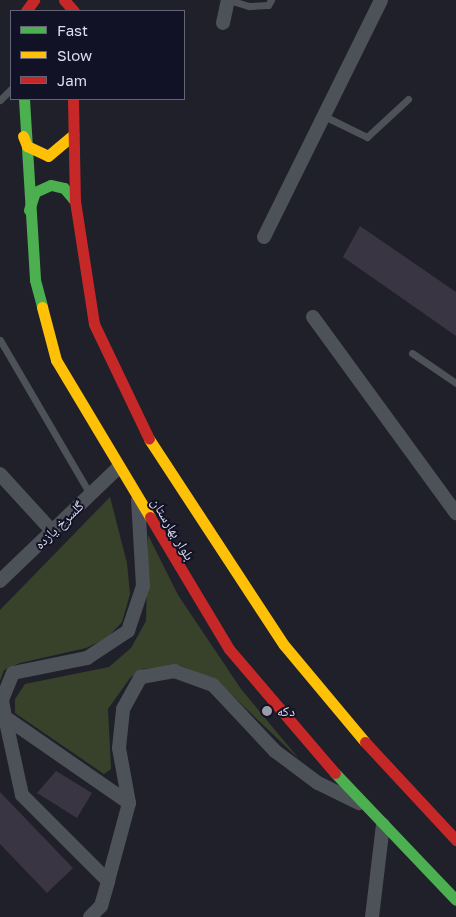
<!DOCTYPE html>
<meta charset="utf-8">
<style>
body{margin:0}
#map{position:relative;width:456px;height:917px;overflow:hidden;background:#20202b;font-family:"Golos Text","Noto Naskh Arabic",sans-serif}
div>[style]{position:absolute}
.green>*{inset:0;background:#38422a}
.building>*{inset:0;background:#393542}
.lane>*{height:7px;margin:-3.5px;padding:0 3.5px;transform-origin:3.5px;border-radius:3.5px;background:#4d5158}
.street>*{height:14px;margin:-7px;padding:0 7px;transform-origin:7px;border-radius:7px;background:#4d5158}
.fast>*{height:11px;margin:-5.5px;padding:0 5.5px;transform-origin:5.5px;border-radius:5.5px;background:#4caf50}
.slow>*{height:11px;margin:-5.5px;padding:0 5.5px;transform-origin:5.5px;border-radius:5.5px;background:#ffc107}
.jam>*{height:11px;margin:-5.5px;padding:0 5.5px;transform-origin:5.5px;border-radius:5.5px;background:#c62828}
.dots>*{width:14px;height:14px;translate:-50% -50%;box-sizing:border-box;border:2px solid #121226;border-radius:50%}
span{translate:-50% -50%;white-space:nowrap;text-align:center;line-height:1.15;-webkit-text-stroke:4px #121226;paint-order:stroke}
.street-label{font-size:14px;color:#dcdeec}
.poi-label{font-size:14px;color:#dcdeec}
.left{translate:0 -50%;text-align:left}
.legend{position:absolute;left:10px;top:10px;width:175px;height:90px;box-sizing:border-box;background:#121226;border:1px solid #636475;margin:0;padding:6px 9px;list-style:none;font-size:15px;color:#dcdeec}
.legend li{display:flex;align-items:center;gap:10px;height:25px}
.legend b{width:25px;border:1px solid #636475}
</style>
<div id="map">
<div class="green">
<div style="clip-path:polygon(110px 497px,127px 563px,130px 594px,122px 622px,107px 638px,86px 648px,20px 663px,4px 670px,0 681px,0 610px)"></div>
<div style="clip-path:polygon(148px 535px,178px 595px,241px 689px,299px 759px,216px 680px,179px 665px,142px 669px,130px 678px,108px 709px,111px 769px,104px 774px,15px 713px,15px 699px,25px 684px,109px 667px,131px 648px,146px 621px)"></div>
</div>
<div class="building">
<div style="clip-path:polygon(360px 226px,456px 292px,456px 336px,343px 257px)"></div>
<div style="clip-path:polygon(56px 771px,92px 793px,77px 818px,37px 793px)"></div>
<div style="clip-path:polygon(0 792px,73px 868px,47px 893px,0 844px)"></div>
</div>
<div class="lane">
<div style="left:229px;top:0;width:21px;rotate:17deg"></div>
<div style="left:249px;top:6px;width:19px;rotate:-3deg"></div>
<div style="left:268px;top:5px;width:6px;rotate:-59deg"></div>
<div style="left:0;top:100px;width:16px;rotate:-45deg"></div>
<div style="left:324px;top:116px;width:48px;rotate:26deg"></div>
<div style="left:367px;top:137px;width:56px;rotate:-42.8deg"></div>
<div style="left:0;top:340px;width:178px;rotate:59.7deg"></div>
<div style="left:412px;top:353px;width:53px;rotate:34.3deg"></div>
</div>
<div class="street">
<div style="left:223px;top:23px;width:24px;rotate:-78deg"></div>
<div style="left:264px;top:237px;width:264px;rotate:-63.7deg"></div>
<div style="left:313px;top:317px;width:243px;rotate:53.9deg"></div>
<div style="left:0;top:474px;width:77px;rotate:47.6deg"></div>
<div style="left:0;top:581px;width:163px;rotate:-43.8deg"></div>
<div style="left:5px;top:717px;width:17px;rotate:-100deg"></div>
<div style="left:2px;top:700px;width:29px;rotate:-68deg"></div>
<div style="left:13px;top:673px;width:76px;rotate:-11.5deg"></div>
<div style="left:87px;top:658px;width:49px;rotate:-33.4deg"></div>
<div style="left:128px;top:631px;width:47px;rotate:-71.6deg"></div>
<div style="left:143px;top:586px;width:86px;rotate:-93.3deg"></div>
<div style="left:129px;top:803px;width:151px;rotate:-145.3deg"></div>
<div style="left:5px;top:717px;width:80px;rotate:77.7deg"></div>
<div style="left:22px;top:795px;width:122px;rotate:45deg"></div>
<div style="left:108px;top:881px;width:81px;rotate:-74.9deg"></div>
<div style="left:129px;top:803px;width:56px;rotate:-100.3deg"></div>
<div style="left:119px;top:748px;width:39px;rotate:-84deg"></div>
<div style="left:123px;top:709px;width:37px;rotate:-61deg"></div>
<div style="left:141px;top:677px;width:34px;rotate:-10deg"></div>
<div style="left:174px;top:671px;width:41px;rotate:19.7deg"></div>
<div style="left:213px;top:685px;width:91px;rotate:46.8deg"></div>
<div style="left:275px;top:751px;width:54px;rotate:36.7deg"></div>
<div style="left:318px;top:783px;width:46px;rotate:26deg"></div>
<div style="left:90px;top:917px;width:16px;rotate:-45deg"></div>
<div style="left:101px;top:906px;width:26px;rotate:-74deg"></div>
<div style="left:372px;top:917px;width:93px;rotate:-83.2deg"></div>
</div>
<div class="fast">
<div style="left:24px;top:99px;width:181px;rotate:86.5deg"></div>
<div style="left:35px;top:280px;width:28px;rotate:75deg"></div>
<div style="left:29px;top:210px;width:19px;rotate:-72deg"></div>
<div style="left:35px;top:192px;width:17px;rotate:-24deg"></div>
<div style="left:51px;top:185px;width:13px;rotate:13deg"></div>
<div style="left:64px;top:188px;width:17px;rotate:50deg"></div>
<div style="left:335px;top:773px;width:175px;rotate:46.4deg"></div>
</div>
<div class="slow">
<div style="left:23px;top:136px;width:11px;rotate:68deg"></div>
<div style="left:27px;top:146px;width:23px;rotate:25deg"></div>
<div style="left:48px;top:156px;width:33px;rotate:-40deg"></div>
<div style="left:42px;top:307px;width:55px;rotate:75.2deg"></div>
<div style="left:56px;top:360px;width:183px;rotate:59.1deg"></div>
<div style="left:149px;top:439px;width:246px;rotate:56.8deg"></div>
<div style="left:284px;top:645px;width:126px;rotate:50.1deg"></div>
</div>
<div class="jam">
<div style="left:64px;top:0;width:15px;rotate:48deg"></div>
<div style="left:26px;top:11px;width:14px;rotate:-54deg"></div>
<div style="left:73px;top:99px;width:102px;rotate:88.9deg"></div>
<div style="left:75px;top:201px;width:124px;rotate:81.2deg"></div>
<div style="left:94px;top:324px;width:127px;rotate:64.4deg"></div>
<div style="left:150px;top:517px;width:154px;rotate:59.1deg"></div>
<div style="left:229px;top:649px;width:163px;rotate:49.5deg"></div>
<div style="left:365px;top:742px;width:134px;rotate:47.1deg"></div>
</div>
<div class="dots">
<div style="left:267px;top:711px;background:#9a9ca8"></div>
</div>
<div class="street-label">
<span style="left:59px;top:525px;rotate:-44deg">گلسرخ یازده</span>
<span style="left:173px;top:529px;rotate:59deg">بلوار بهارستان</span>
</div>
<div class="poi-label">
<span class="left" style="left:277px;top:711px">دکه</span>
</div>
<ul class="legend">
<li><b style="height:6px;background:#4caf50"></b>Fast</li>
<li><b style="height:6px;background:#ffc107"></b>Slow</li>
<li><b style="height:6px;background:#c62828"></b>Jam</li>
</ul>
</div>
